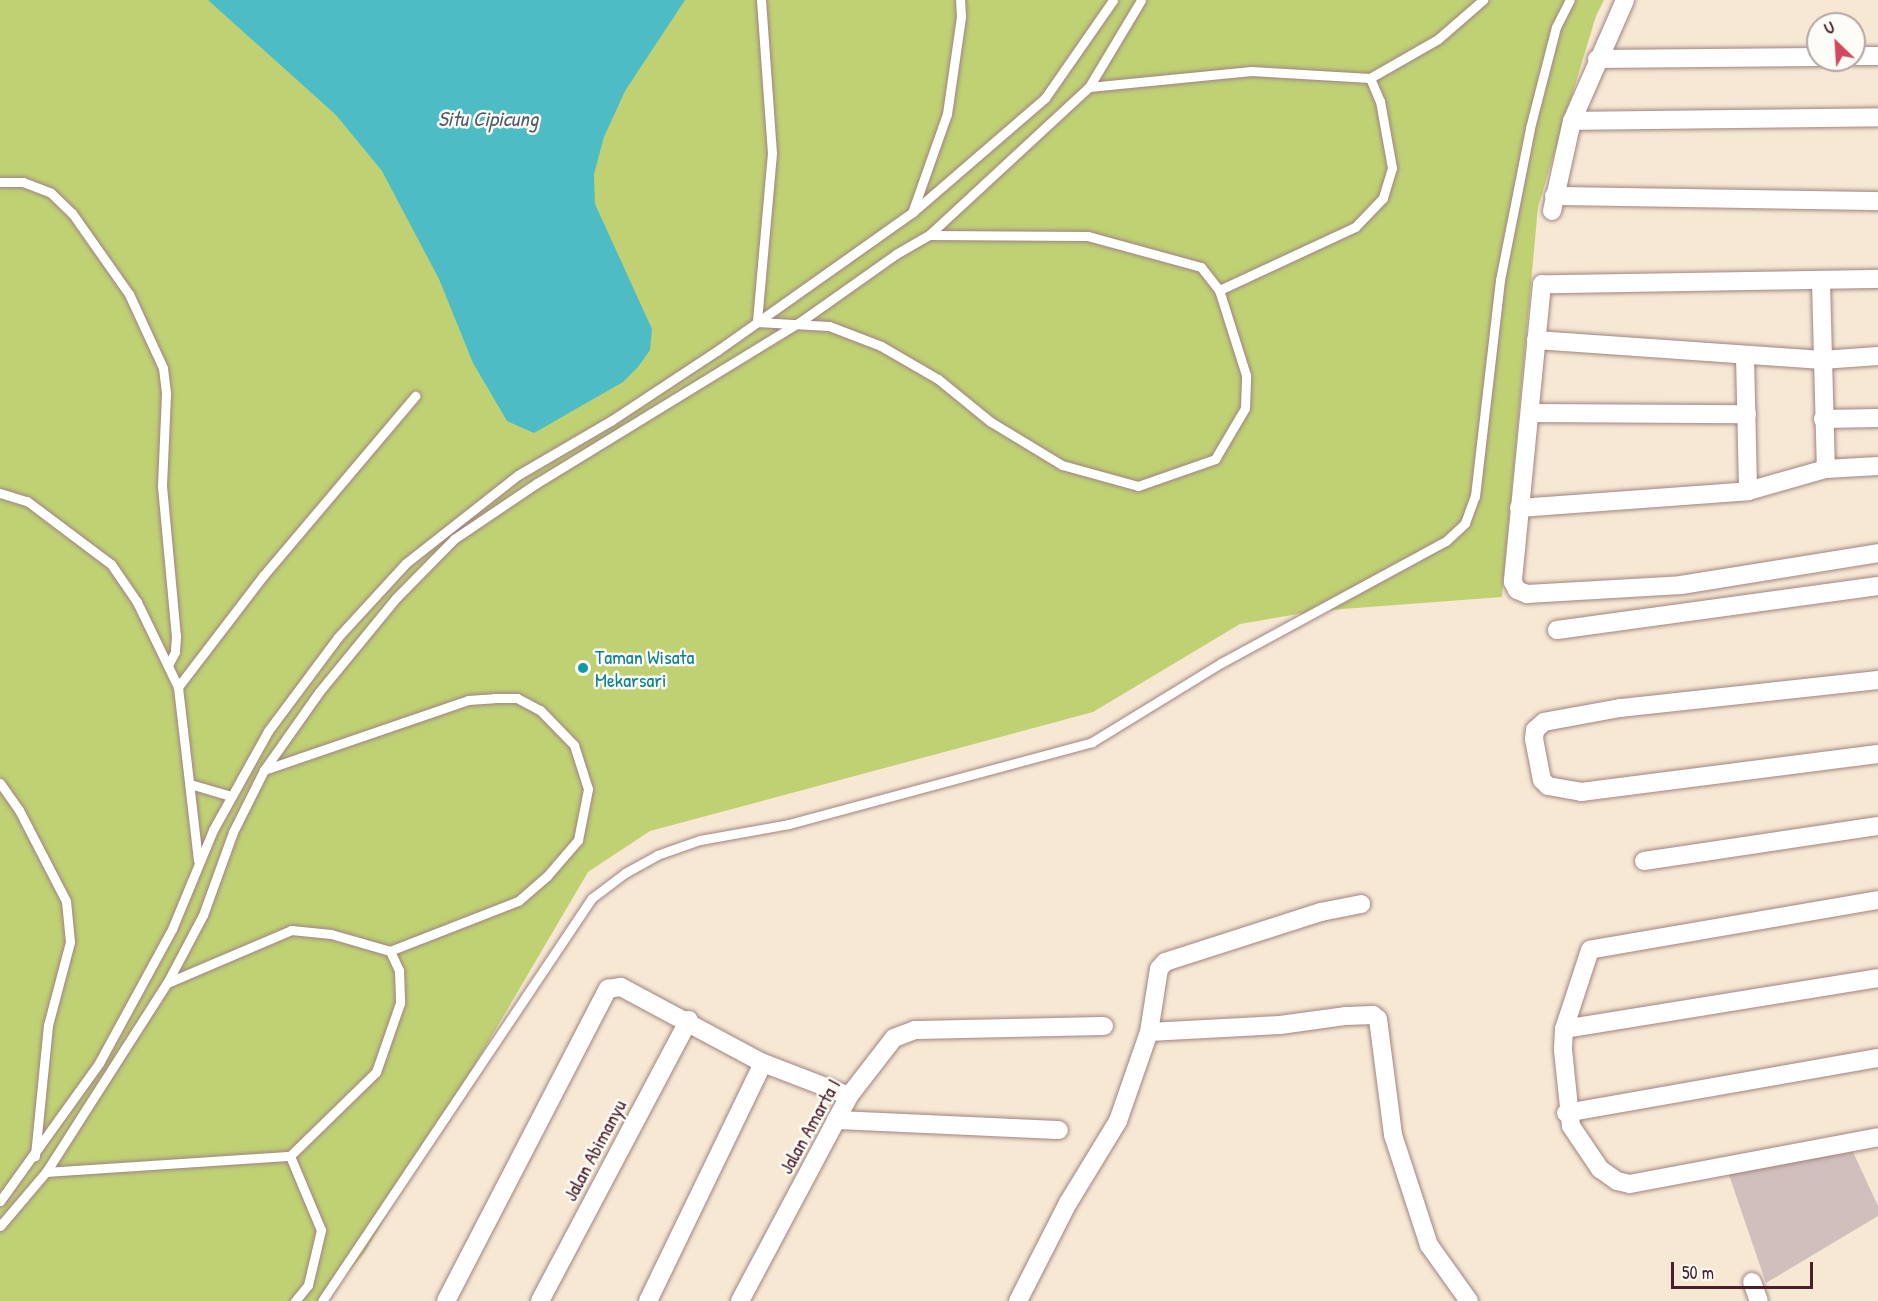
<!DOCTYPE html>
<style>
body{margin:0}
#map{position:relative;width:1878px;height:1301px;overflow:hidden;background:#f7e8d4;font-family:"Patrick Hand",sans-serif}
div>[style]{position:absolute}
.industrial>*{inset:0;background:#d1bfbd}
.green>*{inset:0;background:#c0d174}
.water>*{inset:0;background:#4dbcc5}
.roads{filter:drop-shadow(0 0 2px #a08480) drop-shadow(0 0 2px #a08480)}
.lane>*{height:9px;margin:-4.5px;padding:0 4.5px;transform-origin:4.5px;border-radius:4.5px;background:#fff}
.street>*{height:18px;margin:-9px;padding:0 9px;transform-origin:9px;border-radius:9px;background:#fff}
.dots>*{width:16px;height:16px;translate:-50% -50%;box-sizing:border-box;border:3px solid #fdfcf7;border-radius:50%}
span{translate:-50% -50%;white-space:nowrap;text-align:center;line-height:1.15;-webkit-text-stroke:5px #fdfcf7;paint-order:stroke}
.culture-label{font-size:20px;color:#0d838f}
.left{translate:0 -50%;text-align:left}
.street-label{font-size:20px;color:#4a1f2b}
.water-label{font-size:21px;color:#4b5e69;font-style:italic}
.north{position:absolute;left:1806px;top:12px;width:60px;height:60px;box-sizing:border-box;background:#fdfcf7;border:2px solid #b5a4a5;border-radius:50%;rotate:335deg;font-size:16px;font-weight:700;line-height:24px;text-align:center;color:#4a1f2b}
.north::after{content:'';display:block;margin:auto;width:21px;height:27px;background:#d1495b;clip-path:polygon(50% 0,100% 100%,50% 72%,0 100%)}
.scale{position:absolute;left:1671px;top:1262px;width:142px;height:27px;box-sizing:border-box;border:3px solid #4a1f2b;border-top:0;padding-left:8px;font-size:18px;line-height:21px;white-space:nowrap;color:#4a1f2b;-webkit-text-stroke:4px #fdfcf7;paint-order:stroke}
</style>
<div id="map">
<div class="industrial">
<div style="clip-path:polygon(1853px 1152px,1878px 1206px,1878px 1216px,1766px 1283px,1728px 1172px)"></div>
</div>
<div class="green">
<div style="clip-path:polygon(0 0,1604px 0,1596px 16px,1538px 207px,1502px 597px,1316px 611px,1240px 624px,1093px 712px,650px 831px,588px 872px,365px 1252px,324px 1301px,0 1301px)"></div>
</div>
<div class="water">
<div style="clip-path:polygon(208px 0,685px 0,625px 91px,604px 137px,594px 174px,595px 204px,652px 329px,650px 350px,638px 367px,623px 382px,534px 433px,507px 421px,473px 363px,439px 279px,382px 171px,336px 115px)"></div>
</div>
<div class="roads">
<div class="lane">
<div style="left:761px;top:0;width:153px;rotate:85.9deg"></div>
<div style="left:772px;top:153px;width:170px;rotate:95.1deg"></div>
<div style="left:757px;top:322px;width:72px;rotate:3.2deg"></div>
<div style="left:829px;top:326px;width:56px;rotate:21deg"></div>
<div style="left:881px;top:346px;width:66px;rotate:30.1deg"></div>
<div style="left:938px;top:379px;width:68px;rotate:39.1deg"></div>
<div style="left:991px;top:422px;width:83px;rotate:31.2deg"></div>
<div style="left:1062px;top:465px;width:79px;rotate:15.4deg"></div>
<div style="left:1138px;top:486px;width:82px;rotate:-19.3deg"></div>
<div style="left:1215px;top:459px;width:59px;rotate:-59.5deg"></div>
<div style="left:1245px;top:408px;width:33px;rotate:-88deg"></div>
<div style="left:1246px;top:375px;width:89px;rotate:-107.6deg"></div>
<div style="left:1219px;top:290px;width:29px;rotate:-128deg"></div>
<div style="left:1201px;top:267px;width:117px;rotate:-164.7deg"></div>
<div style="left:1088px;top:236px;width:159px;rotate:-179.6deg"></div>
<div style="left:1370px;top:78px;width:78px;rotate:-29.8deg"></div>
<div style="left:1438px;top:39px;width:60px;rotate:-40.9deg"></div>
<div style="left:1089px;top:87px;width:163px;rotate:-5.6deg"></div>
<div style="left:1251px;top:71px;width:119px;rotate:3.4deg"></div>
<div style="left:1370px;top:78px;width:25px;rotate:67deg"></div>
<div style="left:1380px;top:101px;width:68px;rotate:79.8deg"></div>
<div style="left:1392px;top:168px;width:31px;rotate:107deg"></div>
<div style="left:1383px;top:198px;width:40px;rotate:134deg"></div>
<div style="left:1355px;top:227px;width:150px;rotate:155.1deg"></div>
<div style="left:0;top:182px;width:23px"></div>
<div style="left:23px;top:182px;width:30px;rotate:21deg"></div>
<div style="left:51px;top:193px;width:29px;rotate:44deg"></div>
<div style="left:72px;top:213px;width:99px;rotate:54.9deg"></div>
<div style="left:129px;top:294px;width:81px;rotate:65.3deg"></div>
<div style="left:163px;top:368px;width:26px;rotate:83deg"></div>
<div style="left:166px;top:394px;width:92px;rotate:92.5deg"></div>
<div style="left:162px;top:486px;width:151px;rotate:84.7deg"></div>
<div style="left:176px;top:636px;width:16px;rotate:94deg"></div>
<div style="left:175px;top:652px;width:15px;rotate:118deg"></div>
<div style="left:913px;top:210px;width:102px;rotate:-70.5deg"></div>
<div style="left:947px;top:114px;width:98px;rotate:-81.8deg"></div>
<div style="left:961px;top:17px;width:17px;rotate:-93deg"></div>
<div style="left:0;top:493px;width:28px;rotate:17deg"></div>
<div style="left:27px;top:501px;width:105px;rotate:36.9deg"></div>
<div style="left:111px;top:564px;width:46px;rotate:55.6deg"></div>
<div style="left:137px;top:602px;width:94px;rotate:64.2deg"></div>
<div style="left:264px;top:770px;width:216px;rotate:-18.9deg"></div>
<div style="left:468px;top:700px;width:26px;rotate:-4deg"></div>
<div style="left:494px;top:698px;width:23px"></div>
<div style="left:517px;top:698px;width:26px;rotate:28deg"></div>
<div style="left:540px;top:710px;width:49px;rotate:45.8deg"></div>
<div style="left:574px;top:745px;width:46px;rotate:72.3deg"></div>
<div style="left:588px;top:789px;width:52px;rotate:101.1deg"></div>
<div style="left:578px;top:840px;width:48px;rotate:130.7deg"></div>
<div style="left:547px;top:876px;width:38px;rotate:139deg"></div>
<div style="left:518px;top:901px;width:137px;rotate:158.7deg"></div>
<div style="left:0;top:783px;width:33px;rotate:55deg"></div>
<div style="left:19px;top:810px;width:102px;rotate:62.7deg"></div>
<div style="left:66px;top:901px;width:41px;rotate:84.4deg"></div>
<div style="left:70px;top:942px;width:86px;rotate:104.8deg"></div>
<div style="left:48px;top:1025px;width:132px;rotate:95.7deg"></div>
<div style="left:190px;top:784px;width:43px;rotate:16.3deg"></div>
<div style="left:198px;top:860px;width:174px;rotate:-96.6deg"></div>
<div style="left:178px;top:687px;width:140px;rotate:-52.6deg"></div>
<div style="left:263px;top:576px;width:236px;rotate:-49.8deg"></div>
<div style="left:167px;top:983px;width:135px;rotate:-23.1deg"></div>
<div style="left:291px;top:930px;width:40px;rotate:5.7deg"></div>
<div style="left:331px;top:934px;width:61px;rotate:16.1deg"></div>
<div style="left:390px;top:951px;width:21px;rotate:65deg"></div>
<div style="left:399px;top:970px;width:33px;rotate:88deg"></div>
<div style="left:400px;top:1003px;width:73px;rotate:109.2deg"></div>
<div style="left:376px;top:1072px;width:120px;rotate:135.7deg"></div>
<div style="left:46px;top:1172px;width:245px;rotate:-3.8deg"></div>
<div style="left:290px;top:1156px;width:80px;rotate:67.3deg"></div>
<div style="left:321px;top:1230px;width:57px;rotate:103.3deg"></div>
<div style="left:308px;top:1285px;width:21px;rotate:129deg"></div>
<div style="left:0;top:1201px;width:170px;rotate:-54.3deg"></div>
<div style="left:99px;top:1063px;width:153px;rotate:-61.4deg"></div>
<div style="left:172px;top:929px;width:107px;rotate:-67.5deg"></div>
<div style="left:213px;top:830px;width:113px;rotate:-60.9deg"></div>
<div style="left:268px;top:731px;width:117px;rotate:-53.3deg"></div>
<div style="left:338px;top:637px;width:100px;rotate:-47.4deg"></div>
<div style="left:406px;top:563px;width:142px;rotate:-38.2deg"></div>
<div style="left:518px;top:475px;width:109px;rotate:-30.3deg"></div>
<div style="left:612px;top:420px;width:127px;rotate:-33.4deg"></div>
<div style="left:718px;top:350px;width:239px;rotate:-35.3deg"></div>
<div style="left:913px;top:212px;width:174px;rotate:-40.8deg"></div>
<div style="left:1045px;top:98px;width:119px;rotate:-55.2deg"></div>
<div style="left:0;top:1226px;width:71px;rotate:-49.6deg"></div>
<div style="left:46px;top:1172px;width:224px;rotate:-57.4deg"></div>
<div style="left:167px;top:983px;width:77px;rotate:-62.1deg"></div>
<div style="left:203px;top:915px;width:88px;rotate:-70.1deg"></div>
<div style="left:233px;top:832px;width:69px;rotate:-63.4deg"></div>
<div style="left:264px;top:770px;width:95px;rotate:-54.8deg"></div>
<div style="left:319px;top:692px;width:122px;rotate:-50.7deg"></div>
<div style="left:396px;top:598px;width:83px;rotate:-45.5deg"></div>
<div style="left:454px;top:539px;width:100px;rotate:-34deg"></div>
<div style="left:537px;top:483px;width:308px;rotate:-31.5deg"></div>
<div style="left:800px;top:322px;width:118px;rotate:-35.3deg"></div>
<div style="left:896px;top:254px;width:38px;rotate:-30deg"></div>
<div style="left:929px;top:235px;width:218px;rotate:-42.8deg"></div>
<div style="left:1089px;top:87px;width:101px;rotate:-59.1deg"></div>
<div style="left:322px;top:1301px;width:485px;rotate:-56.2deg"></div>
<div style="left:592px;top:898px;width:41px;rotate:-37.1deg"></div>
<div style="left:625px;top:873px;width:37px;rotate:-29deg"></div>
<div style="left:657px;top:855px;width:46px;rotate:-19.2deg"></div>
<div style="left:700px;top:840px;width:90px;rotate:-10.2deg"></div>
<div style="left:789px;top:824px;width:314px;rotate:-15.1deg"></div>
<div style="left:1092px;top:742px;width:151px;rotate:-31.5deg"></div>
<div style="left:1221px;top:663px;width:256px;rotate:-28.5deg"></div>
<div style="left:1446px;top:541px;width:26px;rotate:-43deg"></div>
<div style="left:1465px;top:523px;width:29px;rotate:-70deg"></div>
<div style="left:1475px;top:496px;width:217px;rotate:-83.4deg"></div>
<div style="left:1500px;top:280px;width:155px;rotate:-78.8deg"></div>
<div style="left:1530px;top:128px;width:104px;rotate:-75.6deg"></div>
<div style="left:1556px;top:27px;width:30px;rotate:-63deg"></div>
</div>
<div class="street">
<div style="left:1854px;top:56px;width:24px"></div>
<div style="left:1597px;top:59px;width:221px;rotate:-0.5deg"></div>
<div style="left:1572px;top:121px;width:306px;rotate:-0.7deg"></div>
<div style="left:1554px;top:196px;width:324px;rotate:0.9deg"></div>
<div style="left:1552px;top:211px;width:92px;rotate:-77.5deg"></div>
<div style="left:1572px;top:121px;width:132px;rotate:-66.3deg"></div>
<div style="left:1878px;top:279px;width:336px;rotate:179.1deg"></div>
<div style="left:1542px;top:284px;width:299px;rotate:95.6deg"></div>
<div style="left:1513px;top:582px;width:9px;rotate:63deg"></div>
<div style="left:1517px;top:590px;width:11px;rotate:22deg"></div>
<div style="left:1527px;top:594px;width:154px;rotate:-3.3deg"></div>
<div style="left:1681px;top:585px;width:200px;rotate:-9.2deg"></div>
<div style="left:1821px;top:282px;width:187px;rotate:88.5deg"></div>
<div style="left:1536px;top:340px;width:287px;rotate:4deg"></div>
<div style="left:1822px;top:360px;width:56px;rotate:-4.1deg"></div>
<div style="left:1745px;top:356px;width:135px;rotate:88.7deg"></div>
<div style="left:1530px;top:413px;width:217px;rotate:0.3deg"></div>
<div style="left:1823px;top:419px;width:55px;rotate:-1deg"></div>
<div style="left:1519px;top:508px;width:230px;rotate:-4.2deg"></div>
<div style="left:1748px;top:491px;width:81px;rotate:-15.8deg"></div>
<div style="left:1826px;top:469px;width:52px;rotate:-3.3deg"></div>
<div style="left:1557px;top:630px;width:324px;rotate:-7.8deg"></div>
<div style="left:1878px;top:680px;width:260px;rotate:173.8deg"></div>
<div style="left:1620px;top:708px;width:77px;rotate:169.6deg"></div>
<div style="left:1544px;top:722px;width:12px;rotate:138deg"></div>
<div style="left:1535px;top:730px;width:9px;rotate:96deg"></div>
<div style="left:1534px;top:739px;width:42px;rotate:79deg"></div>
<div style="left:1542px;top:780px;width:8px;rotate:45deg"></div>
<div style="left:1548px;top:786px;width:34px;rotate:10deg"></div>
<div style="left:1581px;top:792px;width:299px;rotate:-7.3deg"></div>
<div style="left:1644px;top:861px;width:237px;rotate:-8.5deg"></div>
<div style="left:1878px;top:900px;width:292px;rotate:170.2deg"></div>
<div style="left:1590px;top:950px;width:83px;rotate:108.2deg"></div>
<div style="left:1564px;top:1029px;width:21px;rotate:93deg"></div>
<div style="left:1563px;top:1050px;width:76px;rotate:84deg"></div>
<div style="left:1571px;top:1126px;width:52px;rotate:56deg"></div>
<div style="left:1600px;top:1169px;width:21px;rotate:35deg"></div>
<div style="left:1617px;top:1181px;width:13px;rotate:13deg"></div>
<div style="left:1630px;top:1184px;width:252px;rotate:-10.7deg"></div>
<div style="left:1564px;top:1029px;width:318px;rotate:-9.2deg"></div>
<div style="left:1149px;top:1032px;width:131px;rotate:-3.1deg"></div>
<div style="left:1280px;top:1025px;width:67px;rotate:-7.8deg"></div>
<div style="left:1346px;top:1016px;width:27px;rotate:-2deg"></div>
<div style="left:1373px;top:1015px;width:6px;rotate:39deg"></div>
<div style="left:1378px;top:1019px;width:117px;rotate:82.6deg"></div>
<div style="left:1393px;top:1135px;width:116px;rotate:71.9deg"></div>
<div style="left:1429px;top:1245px;width:69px;rotate:54.5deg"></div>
<div style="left:1566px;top:1113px;width:317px;rotate:-10deg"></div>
<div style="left:836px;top:1120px;width:223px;rotate:2.6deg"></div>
<div style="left:1752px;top:1282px;width:20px;rotate:70deg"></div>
<div style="left:446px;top:1301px;width:352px;rotate:-62.6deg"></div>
<div style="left:608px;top:989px;width:13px;rotate:-9deg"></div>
<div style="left:621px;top:987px;width:161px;rotate:28.2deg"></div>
<div style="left:763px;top:1063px;width:92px;rotate:21deg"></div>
<div style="left:540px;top:1301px;width:318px;rotate:-62.1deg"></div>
<div style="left:648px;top:1301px;width:264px;rotate:-64.2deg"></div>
<div style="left:740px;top:1301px;width:232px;rotate:-62deg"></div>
<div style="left:849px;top:1096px;width:73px;rotate:-52.2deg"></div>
<div style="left:894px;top:1038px;width:22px;rotate:-21deg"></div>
<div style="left:915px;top:1030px;width:189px;rotate:-1.2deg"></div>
<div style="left:1018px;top:1301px;width:110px;rotate:-63deg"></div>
<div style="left:1068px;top:1203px;width:96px;rotate:-58.6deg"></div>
<div style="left:1118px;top:1121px;width:94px;rotate:-70.8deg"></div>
<div style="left:1149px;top:1032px;width:64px;rotate:-81deg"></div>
<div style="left:1159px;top:969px;width:9px;rotate:-49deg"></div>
<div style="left:1165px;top:962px;width:164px;rotate:-17.8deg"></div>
<div style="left:1321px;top:912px;width:41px;rotate:-11.3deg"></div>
</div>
</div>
<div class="dots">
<div style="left:583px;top:668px;background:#0f9aa8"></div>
</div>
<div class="culture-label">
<span class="left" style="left:595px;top:668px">Taman Wisata<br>Mekarsari</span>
</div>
<div class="street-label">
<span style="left:809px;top:1126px;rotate:-61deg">Jalan Amarta I</span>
<span style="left:594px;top:1150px;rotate:-62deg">Jalan Abimanyu</span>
</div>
<div class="water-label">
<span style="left:488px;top:119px">Situ Cipicung</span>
</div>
<div class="north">U</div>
<div class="scale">50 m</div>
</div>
